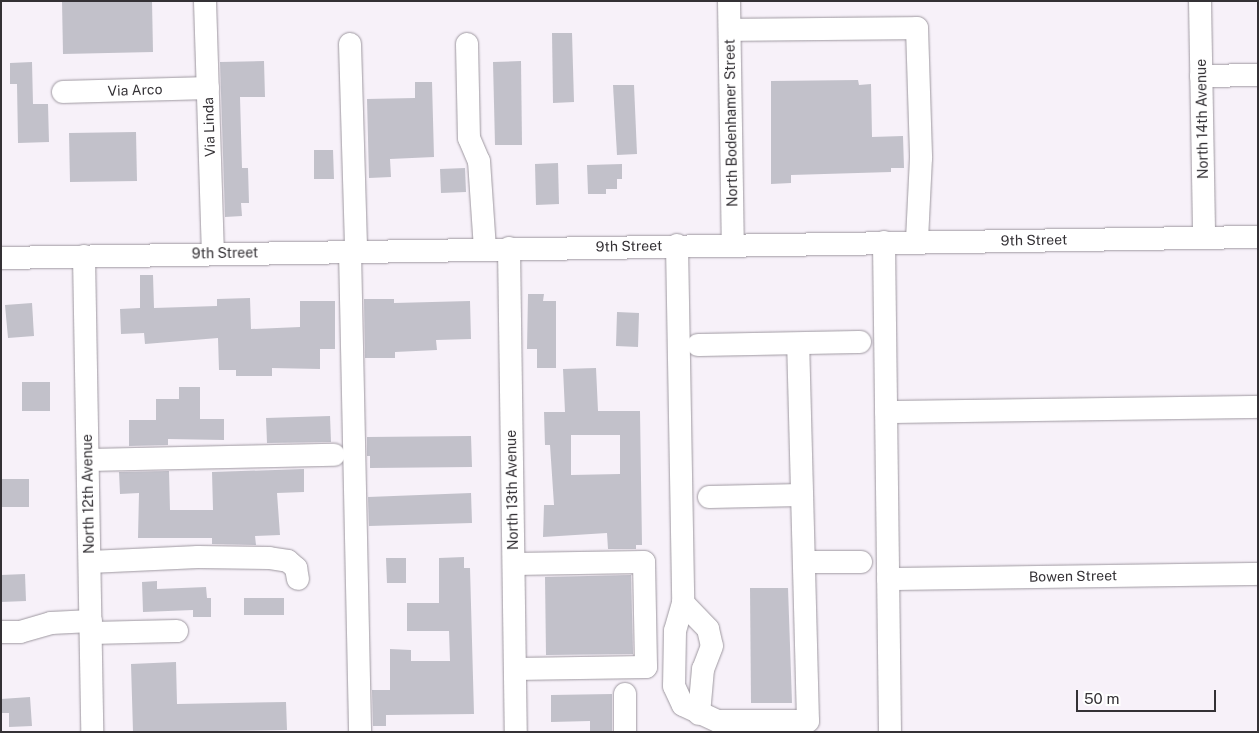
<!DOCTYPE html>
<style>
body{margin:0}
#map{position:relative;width:1259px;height:733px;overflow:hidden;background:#f7f1f9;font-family:"Public Sans",sans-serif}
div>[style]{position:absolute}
.building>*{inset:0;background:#c2c1ca}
.roads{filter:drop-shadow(0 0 1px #9e98a0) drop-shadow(0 0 1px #9e98a0)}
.minor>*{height:22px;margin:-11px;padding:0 11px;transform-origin:11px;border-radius:11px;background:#fff}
span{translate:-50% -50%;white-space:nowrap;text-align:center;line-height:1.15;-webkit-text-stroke:4px #fff;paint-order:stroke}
.street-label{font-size:14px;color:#343135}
.frame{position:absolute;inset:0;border:2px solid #343135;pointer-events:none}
.scale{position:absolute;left:1076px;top:690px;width:140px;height:22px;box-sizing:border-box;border:2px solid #343135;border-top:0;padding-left:6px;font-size:15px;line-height:18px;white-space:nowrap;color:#343135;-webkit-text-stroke:4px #fff;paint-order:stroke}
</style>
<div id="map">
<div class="building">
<div style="clip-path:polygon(62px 1px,152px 1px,153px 52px,63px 54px)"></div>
<div style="clip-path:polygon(552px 33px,572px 33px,574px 102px,553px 103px)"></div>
<div style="clip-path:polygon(264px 61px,265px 97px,240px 97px,242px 168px,248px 168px,249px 203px,241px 203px,242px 216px,225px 217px,220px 62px)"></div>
<div style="clip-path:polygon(521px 61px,522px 145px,495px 145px,493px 62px)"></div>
<div style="clip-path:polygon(32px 62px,33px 104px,48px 104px,49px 142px,18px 143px,17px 84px,10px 84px,10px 63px)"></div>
<div style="clip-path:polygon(858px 80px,859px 85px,871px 84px,872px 137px,903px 136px,904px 168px,891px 168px,891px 172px,791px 175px,791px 183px,771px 184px,771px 81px)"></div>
<div style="clip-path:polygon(415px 82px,432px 82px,434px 157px,390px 159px,391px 177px,369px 178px,367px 99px,415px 98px)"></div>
<div style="clip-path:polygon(613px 85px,634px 85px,637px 154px,617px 155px)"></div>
<div style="clip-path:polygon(136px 132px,137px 181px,70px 182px,69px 133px)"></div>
<div style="clip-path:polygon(314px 150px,333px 150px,334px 179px,314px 179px)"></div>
<div style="clip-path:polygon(558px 163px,559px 204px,536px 205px,535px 164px)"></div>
<div style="clip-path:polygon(622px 164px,622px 179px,617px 179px,617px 189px,606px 189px,606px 194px,588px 194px,587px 165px)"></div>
<div style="clip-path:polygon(465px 168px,466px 192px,441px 193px,440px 169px)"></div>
<div style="clip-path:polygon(140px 275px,153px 275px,154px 308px,217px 306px,217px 299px,250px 298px,251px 329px,300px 327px,300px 301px,335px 301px,335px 349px,320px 349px,320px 369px,272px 368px,272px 376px,236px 376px,236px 370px,219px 370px,218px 338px,145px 344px,144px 333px,121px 334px,120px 309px,140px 308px)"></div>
<div style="clip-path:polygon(528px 294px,544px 294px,543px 301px,556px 301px,556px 368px,537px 368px,537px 349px,527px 349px)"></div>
<div style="clip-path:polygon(364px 299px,394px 299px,394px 303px,470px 301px,471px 339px,436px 340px,437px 350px,395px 352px,395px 358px,365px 358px)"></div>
<div style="clip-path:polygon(32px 303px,34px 336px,8px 338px,5px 305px)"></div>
<div style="clip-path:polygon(617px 312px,639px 313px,638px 347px,616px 346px)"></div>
<div style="clip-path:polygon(evenodd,596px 368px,598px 411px,640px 411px,642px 545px,636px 545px,636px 549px,608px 549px,607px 533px,543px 537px,544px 505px,554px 505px,550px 445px,545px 445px,544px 412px,565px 412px,563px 369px,596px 368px,571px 435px,620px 435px,620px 474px,571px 475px,571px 435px)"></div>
<div style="clip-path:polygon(22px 382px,50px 382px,50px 411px,22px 411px)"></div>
<div style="clip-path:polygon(179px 387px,200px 387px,200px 419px,224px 419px,224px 440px,168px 439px,168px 445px,129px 446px,129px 420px,156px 420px,156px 399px,179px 399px)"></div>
<div style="clip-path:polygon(330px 416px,331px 442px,267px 443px,266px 418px)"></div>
<div style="clip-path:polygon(471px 436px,472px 467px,370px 468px,370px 456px,367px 456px,367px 437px)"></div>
<div style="clip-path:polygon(304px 469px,304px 492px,277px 493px,280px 535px,255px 536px,256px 545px,212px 544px,212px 538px,138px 538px,139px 493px,120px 494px,119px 472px,169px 471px,170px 510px,213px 510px,212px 472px)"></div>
<div style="clip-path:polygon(1px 479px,29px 479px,29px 507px,1px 507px)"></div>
<div style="clip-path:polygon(471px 493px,472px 523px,369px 526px,368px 497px)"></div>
<div style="clip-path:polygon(464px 557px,464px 568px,470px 568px,474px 714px,386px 715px,386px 726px,373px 726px,372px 690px,390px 690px,390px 649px,411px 650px,411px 661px,450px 661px,449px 631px,407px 631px,407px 603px,439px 603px,439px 558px)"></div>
<div style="clip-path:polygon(386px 558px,406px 558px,406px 583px,387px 583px)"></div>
<div style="clip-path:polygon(25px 574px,26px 601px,1px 602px,1px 575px)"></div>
<div style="clip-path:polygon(631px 575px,633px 654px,546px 655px,545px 577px)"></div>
<div style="clip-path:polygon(157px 581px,157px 589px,206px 587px,207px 598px,211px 598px,211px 617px,193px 617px,193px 610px,143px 612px,142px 582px)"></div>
<div style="clip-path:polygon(750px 588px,788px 588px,792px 703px,751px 703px)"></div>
<div style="clip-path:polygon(244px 598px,284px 598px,284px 615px,244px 615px)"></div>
<div style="clip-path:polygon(176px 662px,177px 704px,286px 702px,287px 730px,133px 732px,131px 664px)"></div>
<div style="clip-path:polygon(612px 694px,612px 732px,590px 732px,590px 721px,551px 722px,551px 695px)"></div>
<div style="clip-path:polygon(30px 697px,32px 726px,9px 727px,9px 713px,1px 713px,1px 699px)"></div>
</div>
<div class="roads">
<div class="minor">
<div style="left:205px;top:1px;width:252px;rotate:88.2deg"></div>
<div style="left:729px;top:1px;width:243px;rotate:89.1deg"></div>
<div style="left:1200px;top:1px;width:236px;rotate:89deg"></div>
<div style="left:730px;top:30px;width:187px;rotate:-0.6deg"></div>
<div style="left:917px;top:28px;width:130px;rotate:88.2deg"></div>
<div style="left:921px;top:158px;width:83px;rotate:92.8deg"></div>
<div style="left:350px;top:44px;width:207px;rotate:88.3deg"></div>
<div style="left:467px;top:44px;width:94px;rotate:88.8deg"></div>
<div style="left:469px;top:138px;width:25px;rotate:67deg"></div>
<div style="left:479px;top:161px;width:87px;rotate:86.1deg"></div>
<div style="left:1201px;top:76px;width:57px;rotate:-1deg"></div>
<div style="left:63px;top:92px;width:145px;rotate:-1.6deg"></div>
<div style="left:884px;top:242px;width:490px;rotate:89.3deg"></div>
<div style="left:677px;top:245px;width:358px;rotate:89deg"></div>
<div style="left:683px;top:603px;width:29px;rotate:106deg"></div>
<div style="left:675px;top:631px;width:55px;rotate:91deg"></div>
<div style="left:674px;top:686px;width:21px;rotate:65deg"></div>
<div style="left:683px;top:705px;width:38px;rotate:25deg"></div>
<div style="left:718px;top:721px;width:90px"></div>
<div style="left:808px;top:721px;width:377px;rotate:-91.5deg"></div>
<div style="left:509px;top:248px;width:484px;rotate:89.2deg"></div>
<div style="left:350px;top:251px;width:481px;rotate:88.8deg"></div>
<div style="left:84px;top:256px;width:476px;rotate:89deg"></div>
<div style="left:1px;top:258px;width:1257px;rotate:-0.96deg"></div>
<div style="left:698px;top:345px;width:162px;rotate:-1.1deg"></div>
<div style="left:886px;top:412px;width:372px;rotate:-0.8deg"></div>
<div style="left:88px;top:460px;width:246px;rotate:-1.2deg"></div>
<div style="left:709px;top:497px;width:93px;rotate:-1.2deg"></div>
<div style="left:90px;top:562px;width:108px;rotate:-2.7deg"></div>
<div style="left:198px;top:557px;width:71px;rotate:0.8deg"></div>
<div style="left:269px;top:558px;width:19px;rotate:9deg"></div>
<div style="left:288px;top:561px;width:11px;rotate:41deg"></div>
<div style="left:296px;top:568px;width:11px;rotate:80deg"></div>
<div style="left:804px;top:562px;width:57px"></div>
<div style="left:514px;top:564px;width:130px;rotate:-0.9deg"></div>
<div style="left:644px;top:562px;width:105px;rotate:88.9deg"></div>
<div style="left:646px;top:667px;width:131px;rotate:179.1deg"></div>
<div style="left:888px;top:579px;width:370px;rotate:-0.8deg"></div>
<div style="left:683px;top:603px;width:36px;rotate:46deg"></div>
<div style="left:708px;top:629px;width:17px;rotate:77deg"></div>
<div style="left:712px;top:646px;width:25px;rotate:111deg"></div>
<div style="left:703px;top:669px;width:45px;rotate:95.1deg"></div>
<div style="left:1px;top:632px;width:19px"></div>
<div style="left:20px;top:632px;width:32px;rotate:-16deg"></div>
<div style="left:51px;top:623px;width:40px;rotate:-2.9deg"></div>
<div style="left:91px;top:633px;width:86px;rotate:-1.3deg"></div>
<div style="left:625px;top:694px;width:38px;rotate:90deg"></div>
</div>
</div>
<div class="street-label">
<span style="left:135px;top:90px;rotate:-2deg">Via Arco</span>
<span style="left:1202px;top:119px;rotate:-91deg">North 14th Avenue</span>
<span style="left:731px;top:123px;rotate:-91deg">North Bodenhamer Street</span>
<span style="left:209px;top:127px;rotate:-92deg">Via Linda</span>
<span style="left:1034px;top:240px;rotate:-1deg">9th Street</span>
<span style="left:629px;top:246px;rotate:-1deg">9th Street</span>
<span style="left:225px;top:253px;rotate:-1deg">9th Street</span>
<span style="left:512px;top:490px;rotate:-91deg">North 13th Avenue</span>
<span style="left:88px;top:494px;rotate:-91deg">North 12th Avenue</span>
<span style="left:1073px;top:576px;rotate:-1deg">Bowen Street</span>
</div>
<div class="frame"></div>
<div class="scale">50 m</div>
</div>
